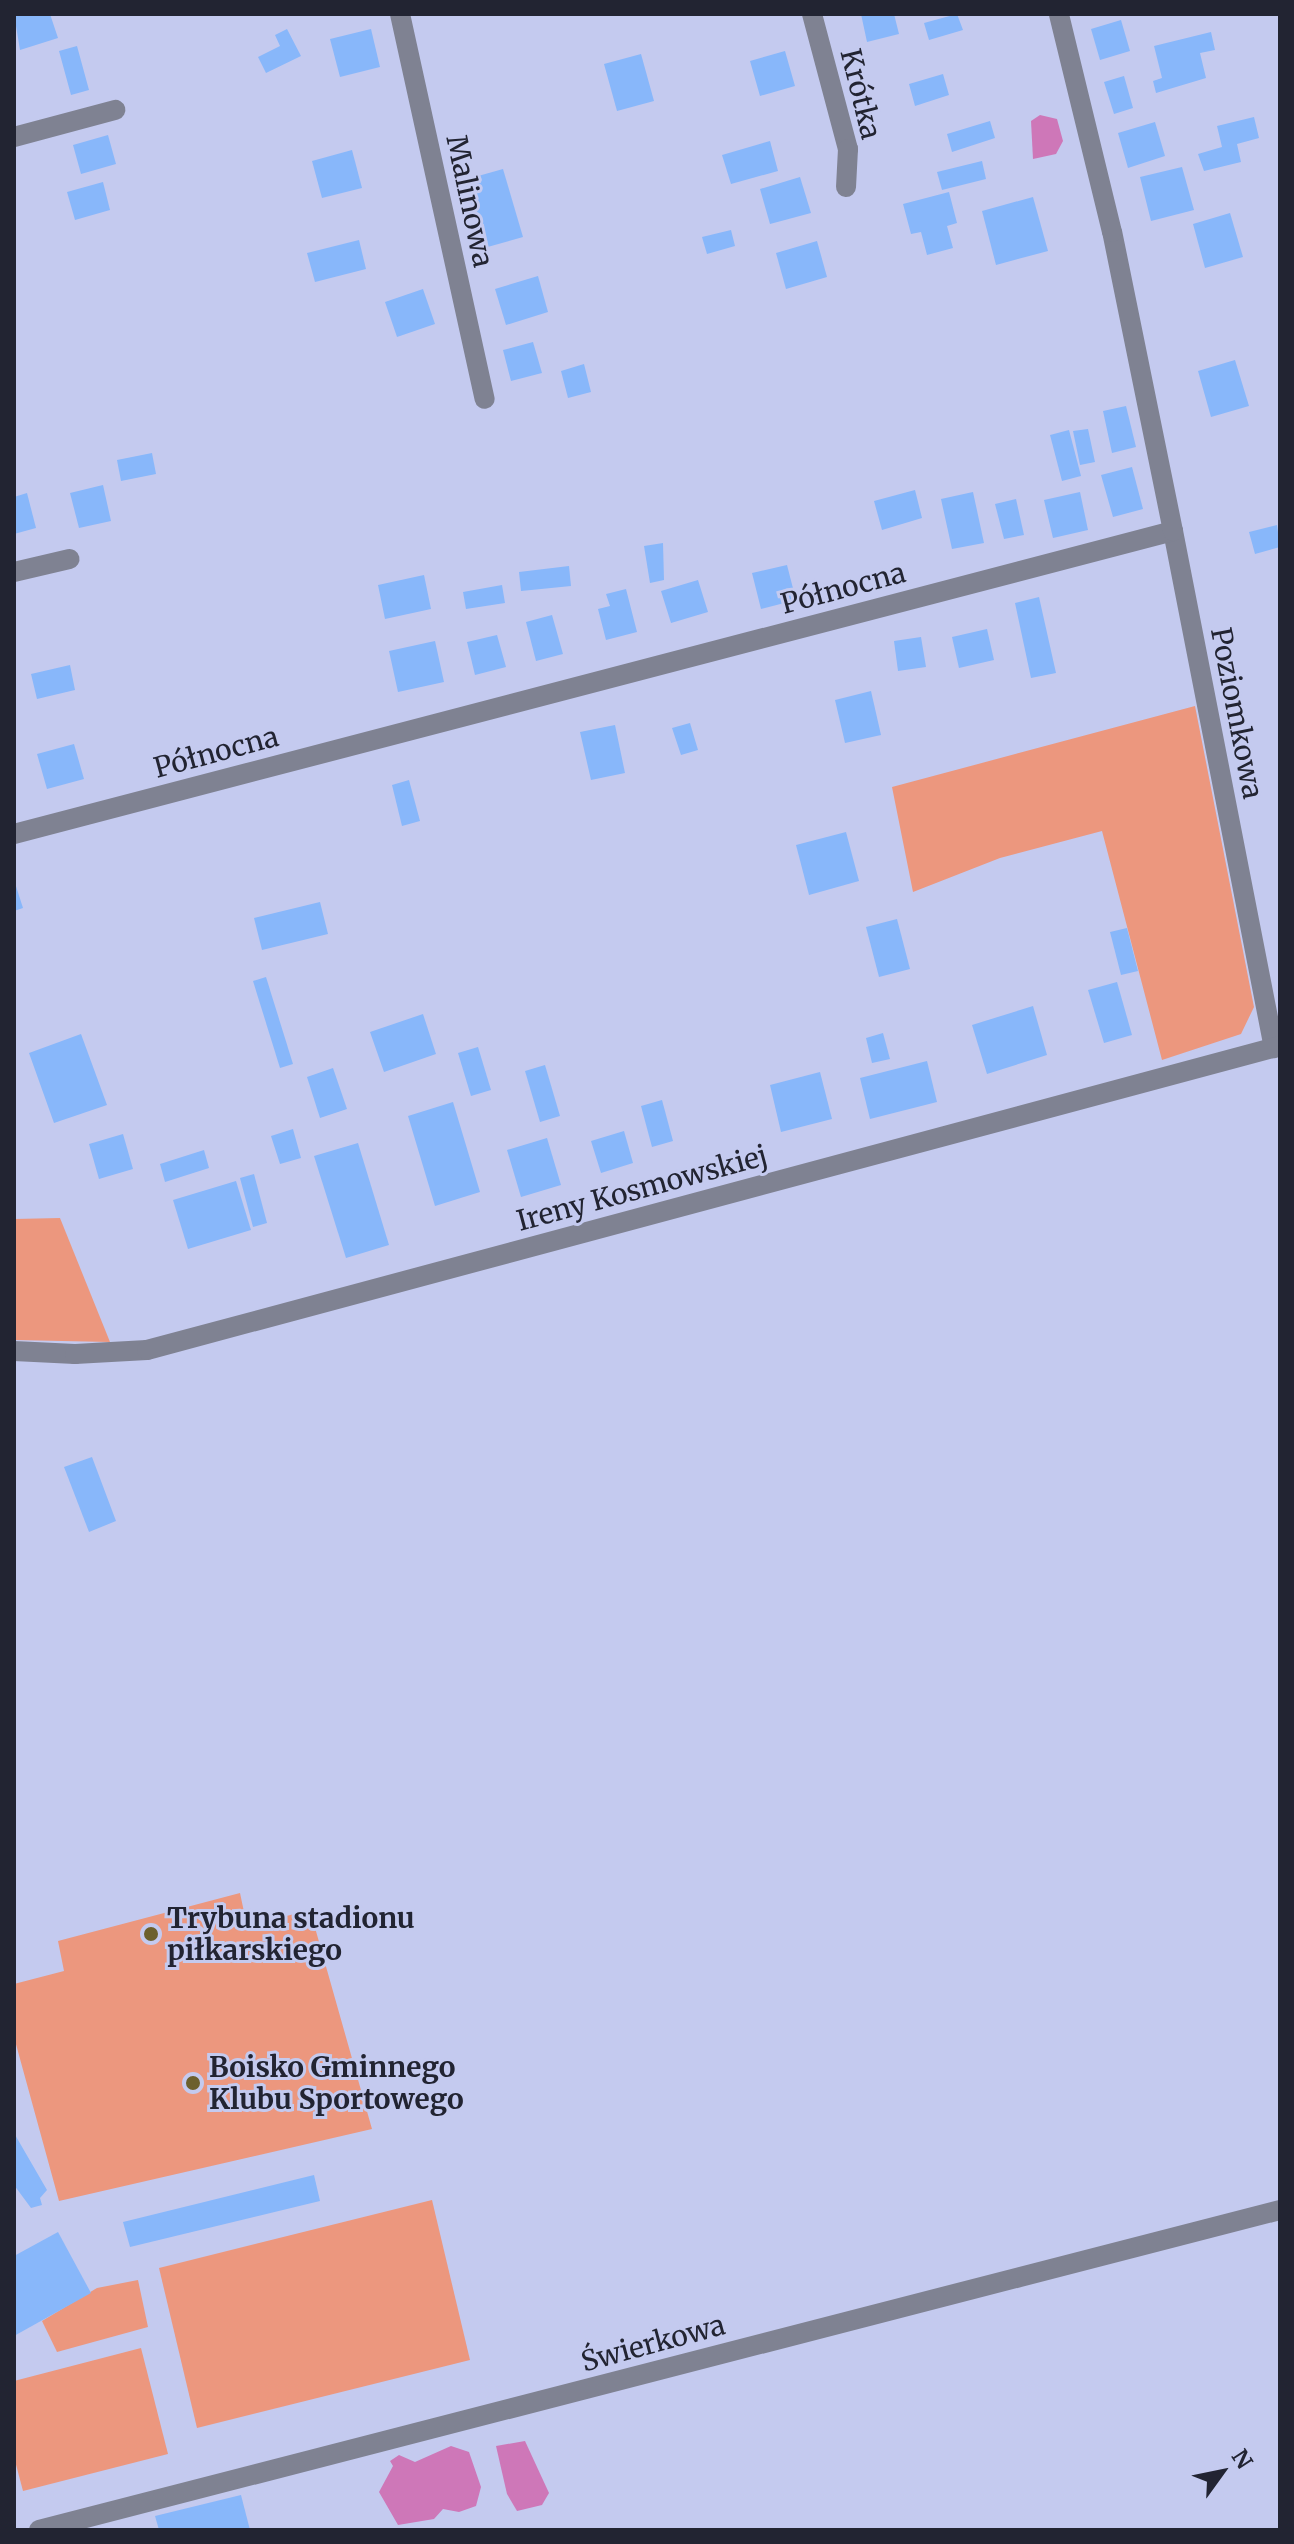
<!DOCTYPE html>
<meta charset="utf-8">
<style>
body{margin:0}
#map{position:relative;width:1294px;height:2544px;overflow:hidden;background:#c4caef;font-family:Merriweather,serif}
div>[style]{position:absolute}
.green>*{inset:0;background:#ec977e}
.water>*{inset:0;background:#ce77b8}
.building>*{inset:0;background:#88b7fa}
.minor>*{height:20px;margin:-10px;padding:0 10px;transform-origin:10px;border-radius:10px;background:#7f8292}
.dots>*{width:22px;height:22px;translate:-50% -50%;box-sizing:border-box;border:4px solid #c4caef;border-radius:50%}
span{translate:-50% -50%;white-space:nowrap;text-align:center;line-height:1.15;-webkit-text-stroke:6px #c4caef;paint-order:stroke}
.street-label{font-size:28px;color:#222432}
.poi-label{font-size:28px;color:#222432;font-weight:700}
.left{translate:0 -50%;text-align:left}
.frame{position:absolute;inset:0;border:16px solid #222432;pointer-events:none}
.north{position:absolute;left:1182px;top:2432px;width:80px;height:80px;-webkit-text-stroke:6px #c4caef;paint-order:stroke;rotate:57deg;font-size:22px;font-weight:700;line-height:32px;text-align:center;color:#222432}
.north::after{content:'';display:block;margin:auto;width:28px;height:36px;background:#222432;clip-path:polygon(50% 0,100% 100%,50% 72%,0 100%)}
</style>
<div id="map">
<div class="green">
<div style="clip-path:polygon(1195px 706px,1254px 1007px,1241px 1034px,1162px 1060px,1102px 831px,1000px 858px,913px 892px,892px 787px)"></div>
<div style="clip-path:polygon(60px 1218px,110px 1342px,14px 1340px,14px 1219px)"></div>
<div style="clip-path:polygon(240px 1893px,247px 1926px,310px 1910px,372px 2129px,59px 2201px,14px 2037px,14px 1984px,64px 1971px,58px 1941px)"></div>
<div style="clip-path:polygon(432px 2200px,470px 2360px,197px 2428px,159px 2268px)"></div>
<div style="clip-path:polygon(138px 2280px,148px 2327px,57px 2352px,42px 2321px,97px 2288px)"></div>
<div style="clip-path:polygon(141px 2348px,168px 2454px,23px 2491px,14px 2457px,14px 2381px)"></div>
</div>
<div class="water">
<div style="clip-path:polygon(1040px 115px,1057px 119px,1063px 141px,1056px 154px,1033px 159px,1031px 121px)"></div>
<div style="clip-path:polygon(525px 2441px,549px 2493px,542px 2505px,517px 2511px,507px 2494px,496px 2446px)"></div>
<div style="clip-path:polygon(451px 2446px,469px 2452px,481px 2487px,476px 2506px,459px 2512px,443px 2509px,434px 2519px,398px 2525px,379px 2492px,393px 2466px,390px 2461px,399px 2455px,415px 2462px)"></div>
</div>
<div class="building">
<div style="clip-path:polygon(14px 14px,50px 14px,58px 38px,20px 50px)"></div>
<div style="clip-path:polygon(861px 14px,894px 14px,899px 34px,867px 42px)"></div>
<div style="clip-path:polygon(957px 14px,963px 30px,929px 40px,924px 23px)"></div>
<div style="clip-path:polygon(1121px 20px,1130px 51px,1100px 60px,1091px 29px)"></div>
<div style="clip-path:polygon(287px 29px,301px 56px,266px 73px,258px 57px,280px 46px,275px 35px)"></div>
<div style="clip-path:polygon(371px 29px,380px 67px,340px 77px,330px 39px)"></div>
<div style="clip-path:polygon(1211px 32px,1215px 50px,1200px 53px,1206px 78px,1156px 93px,1153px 81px,1162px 78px,1154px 46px)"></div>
<div style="clip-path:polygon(77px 46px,89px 90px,71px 95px,59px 51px)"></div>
<div style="clip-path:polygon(785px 51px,795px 86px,760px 96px,750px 61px)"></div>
<div style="clip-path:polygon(641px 54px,654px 101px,617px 111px,604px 64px)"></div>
<div style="clip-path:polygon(943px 74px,949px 95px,915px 106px,909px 84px)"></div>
<div style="clip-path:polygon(1124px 76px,1133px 108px,1114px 114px,1104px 82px)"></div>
<div style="clip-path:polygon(1254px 117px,1259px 138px,1237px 144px,1241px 162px,1204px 171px,1198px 154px,1222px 147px,1217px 126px)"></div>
<div style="clip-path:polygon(990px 121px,995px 138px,952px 152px,947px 134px)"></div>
<div style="clip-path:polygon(1155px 122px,1165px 156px,1128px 168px,1118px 133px)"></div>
<div style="clip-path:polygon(108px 135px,116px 164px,81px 174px,73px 145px)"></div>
<div style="clip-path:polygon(770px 141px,778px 171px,731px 184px,722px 155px)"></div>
<div style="clip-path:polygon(352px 150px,362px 188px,322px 198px,312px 161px)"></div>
<div style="clip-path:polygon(982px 161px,986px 179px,942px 190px,937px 172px)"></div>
<div style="clip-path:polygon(1182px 167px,1194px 210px,1151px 221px,1140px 177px)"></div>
<div style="clip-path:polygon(503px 169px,523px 237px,484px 248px,464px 180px)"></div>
<div style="clip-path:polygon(800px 177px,811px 213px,770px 224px,760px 189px)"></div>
<div style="clip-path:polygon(103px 182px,110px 210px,75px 220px,67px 192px)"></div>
<div style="clip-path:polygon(949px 192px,957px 223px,947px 226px,953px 248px,927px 255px,921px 232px,911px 234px,903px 204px)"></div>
<div style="clip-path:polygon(1033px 197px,1048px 251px,996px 265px,982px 211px)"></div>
<div style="clip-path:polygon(1230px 213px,1243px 257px,1205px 268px,1193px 224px)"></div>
<div style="clip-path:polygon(731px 230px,735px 246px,707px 254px,702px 237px)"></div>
<div style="clip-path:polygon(359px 240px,366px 269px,315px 282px,307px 253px)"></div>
<div style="clip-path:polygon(817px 241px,827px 277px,786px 289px,776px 253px)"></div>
<div style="clip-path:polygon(538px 276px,548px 312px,506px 325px,495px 289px)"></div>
<div style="clip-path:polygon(423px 289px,435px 324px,397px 337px,385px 302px)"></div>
<div style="clip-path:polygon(533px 342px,542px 373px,511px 381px,503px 350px)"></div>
<div style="clip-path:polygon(1235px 360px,1249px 406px,1211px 417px,1198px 371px)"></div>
<div style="clip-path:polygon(584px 364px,591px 392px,568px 398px,561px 371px)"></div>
<div style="clip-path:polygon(1126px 406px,1136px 447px,1112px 453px,1103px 411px)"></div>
<div style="clip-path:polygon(1088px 429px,1095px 462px,1080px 465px,1073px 431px)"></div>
<div style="clip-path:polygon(1069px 430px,1081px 476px,1062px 481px,1050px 435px)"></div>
<div style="clip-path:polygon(152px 453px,156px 474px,121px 481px,117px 460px)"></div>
<div style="clip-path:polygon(1132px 467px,1143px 509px,1113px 517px,1101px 475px)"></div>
<div style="clip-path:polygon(103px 485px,111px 521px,79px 528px,70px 493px)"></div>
<div style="clip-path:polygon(915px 490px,922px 518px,882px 530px,874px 501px)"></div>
<div style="clip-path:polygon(973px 492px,984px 543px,952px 549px,941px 499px)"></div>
<div style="clip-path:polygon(1080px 492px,1088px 530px,1053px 538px,1044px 500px)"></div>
<div style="clip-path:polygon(27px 493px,36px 528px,14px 534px,14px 497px)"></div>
<div style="clip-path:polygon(1016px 499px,1024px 535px,1004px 539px,995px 504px)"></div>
<div style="clip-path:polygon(1277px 525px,1280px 547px,1255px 554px,1249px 532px)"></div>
<div style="clip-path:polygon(663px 543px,664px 580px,650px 583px,644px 546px)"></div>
<div style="clip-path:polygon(787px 565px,796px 600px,761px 609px,752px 573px)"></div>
<div style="clip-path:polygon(569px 566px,571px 586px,521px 591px,519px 572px)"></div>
<div style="clip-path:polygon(424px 575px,431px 609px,385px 619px,378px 585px)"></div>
<div style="clip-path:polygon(698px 580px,708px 612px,671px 623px,661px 591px)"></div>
<div style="clip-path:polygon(502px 585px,505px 603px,466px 609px,463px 592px)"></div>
<div style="clip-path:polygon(626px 589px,637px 632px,606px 640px,598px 609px,610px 606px,606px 594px)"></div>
<div style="clip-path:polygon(1039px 597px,1056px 673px,1031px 678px,1015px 603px)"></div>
<div style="clip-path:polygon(552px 615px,563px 654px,536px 661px,526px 622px)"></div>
<div style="clip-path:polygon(987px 629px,994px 660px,959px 668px,952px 637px)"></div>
<div style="clip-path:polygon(497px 635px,506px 667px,475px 675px,467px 642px)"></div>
<div style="clip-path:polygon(921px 637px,926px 667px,898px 671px,894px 641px)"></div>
<div style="clip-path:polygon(435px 641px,444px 682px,398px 692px,389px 651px)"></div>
<div style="clip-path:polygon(70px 665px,75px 690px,37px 699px,31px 674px)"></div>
<div style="clip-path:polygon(871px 691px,881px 735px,845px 743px,835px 700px)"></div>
<div style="clip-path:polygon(690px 723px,698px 750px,681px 755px,672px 728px)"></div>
<div style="clip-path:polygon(615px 725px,625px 773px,591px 780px,580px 732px)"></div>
<div style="clip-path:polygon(74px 744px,84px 779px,47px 789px,37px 754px)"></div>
<div style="clip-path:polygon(409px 780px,420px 821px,402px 826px,392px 785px)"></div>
<div style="clip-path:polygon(846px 832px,859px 881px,809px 895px,796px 845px)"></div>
<div style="clip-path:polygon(14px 880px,23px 908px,14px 911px)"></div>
<div style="clip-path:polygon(320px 902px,328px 934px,262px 950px,254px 918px)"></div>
<div style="clip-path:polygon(897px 919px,910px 969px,879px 977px,866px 927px)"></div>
<div style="clip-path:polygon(1127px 928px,1138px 971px,1121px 975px,1110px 932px)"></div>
<div style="clip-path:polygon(266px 977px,293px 1064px,280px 1068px,253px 981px)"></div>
<div style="clip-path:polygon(1117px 982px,1132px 1035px,1104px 1043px,1088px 990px)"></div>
<div style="clip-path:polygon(1033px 1006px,1047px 1055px,987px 1074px,972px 1025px)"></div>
<div style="clip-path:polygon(423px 1014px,436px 1054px,384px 1072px,370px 1032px)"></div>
<div style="clip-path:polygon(883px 1033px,890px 1059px,872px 1063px,866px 1038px)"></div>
<div style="clip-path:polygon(81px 1034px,107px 1105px,54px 1123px,29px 1053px)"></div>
<div style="clip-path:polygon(478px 1047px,491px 1090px,471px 1096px,458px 1053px)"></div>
<div style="clip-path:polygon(927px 1061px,937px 1102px,870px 1119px,860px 1078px)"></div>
<div style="clip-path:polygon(545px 1065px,560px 1116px,540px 1122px,525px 1071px)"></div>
<div style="clip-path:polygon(333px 1068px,347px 1109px,320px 1118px,307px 1077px)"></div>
<div style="clip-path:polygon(820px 1072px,832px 1119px,781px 1132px,770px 1085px)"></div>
<div style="clip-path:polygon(662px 1100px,673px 1141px,652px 1147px,641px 1106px)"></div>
<div style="clip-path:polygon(453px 1102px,480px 1192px,435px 1206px,408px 1116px)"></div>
<div style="clip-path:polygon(293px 1129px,301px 1158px,280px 1164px,271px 1136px)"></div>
<div style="clip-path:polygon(624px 1131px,633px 1163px,601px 1173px,591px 1141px)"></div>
<div style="clip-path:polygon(123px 1134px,133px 1169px,99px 1179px,89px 1144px)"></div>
<div style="clip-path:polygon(547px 1138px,561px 1185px,521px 1197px,507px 1150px)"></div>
<div style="clip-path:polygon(358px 1143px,389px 1245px,346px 1258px,314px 1156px)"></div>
<div style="clip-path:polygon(204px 1150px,209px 1168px,165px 1182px,160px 1164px)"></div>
<div style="clip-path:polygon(254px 1174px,267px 1223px,253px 1227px,240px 1178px)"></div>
<div style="clip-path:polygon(236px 1181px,251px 1230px,188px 1249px,173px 1200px)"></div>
<div style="clip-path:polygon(92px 1457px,116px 1521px,89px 1532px,64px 1467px)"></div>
<div style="clip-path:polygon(14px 2133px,47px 2190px,40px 2198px,42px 2205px,31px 2208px,14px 2185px)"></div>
<div style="clip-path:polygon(314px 2175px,320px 2201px,130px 2247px,123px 2222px)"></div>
<div style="clip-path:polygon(58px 2232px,91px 2293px,14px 2336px,14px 2256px)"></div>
<div style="clip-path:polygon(241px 2495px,250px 2530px,159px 2530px,155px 2516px)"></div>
</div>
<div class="minor">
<div style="left:400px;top:14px;width:394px;rotate:77.6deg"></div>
<div style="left:812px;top:14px;width:140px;rotate:75.1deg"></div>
<div style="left:848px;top:149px;width:38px;rotate:93deg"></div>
<div style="left:14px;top:137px;width:105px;rotate:-15deg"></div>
<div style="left:1173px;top:531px;width:527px;rotate:78.95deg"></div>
<div style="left:14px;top:572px;width:57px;rotate:-13.1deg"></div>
<div style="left:14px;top:834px;width:1198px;rotate:-14.65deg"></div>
<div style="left:1173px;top:531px;width:305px;rotate:-101.5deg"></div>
<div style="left:1112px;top:232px;width:224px;rotate:-103.7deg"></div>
<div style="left:14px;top:1351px;width:61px;rotate:2.8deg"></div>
<div style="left:75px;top:1354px;width:72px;rotate:-3.2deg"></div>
<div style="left:147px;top:1350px;width:1173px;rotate:-15.02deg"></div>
<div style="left:39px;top:2530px;width:1282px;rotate:-14.46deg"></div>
</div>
<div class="dots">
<div style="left:151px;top:1934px;background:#6c602d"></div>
<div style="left:193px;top:2083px;background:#6c602d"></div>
</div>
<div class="street-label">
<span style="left:861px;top:94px;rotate:76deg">Krótka</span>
<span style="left:470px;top:201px;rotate:78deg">Malinowa</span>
<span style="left:843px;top:588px;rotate:-15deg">Północna</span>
<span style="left:1237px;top:713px;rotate:79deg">Poziomkowa</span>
<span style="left:216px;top:752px;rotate:-15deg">Północna</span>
<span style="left:642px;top:1188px;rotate:-15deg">Ireny Kosmowskiej</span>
<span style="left:653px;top:2343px;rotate:-15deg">Świerkowa</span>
</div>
<div class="poi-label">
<span class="left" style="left:167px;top:1934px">Trybuna stadionu<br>piłkarskiego</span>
<span class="left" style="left:209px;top:2083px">Boisko Gminnego<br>Klubu Sportowego</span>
</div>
<div class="frame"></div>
<div class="north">N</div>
</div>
